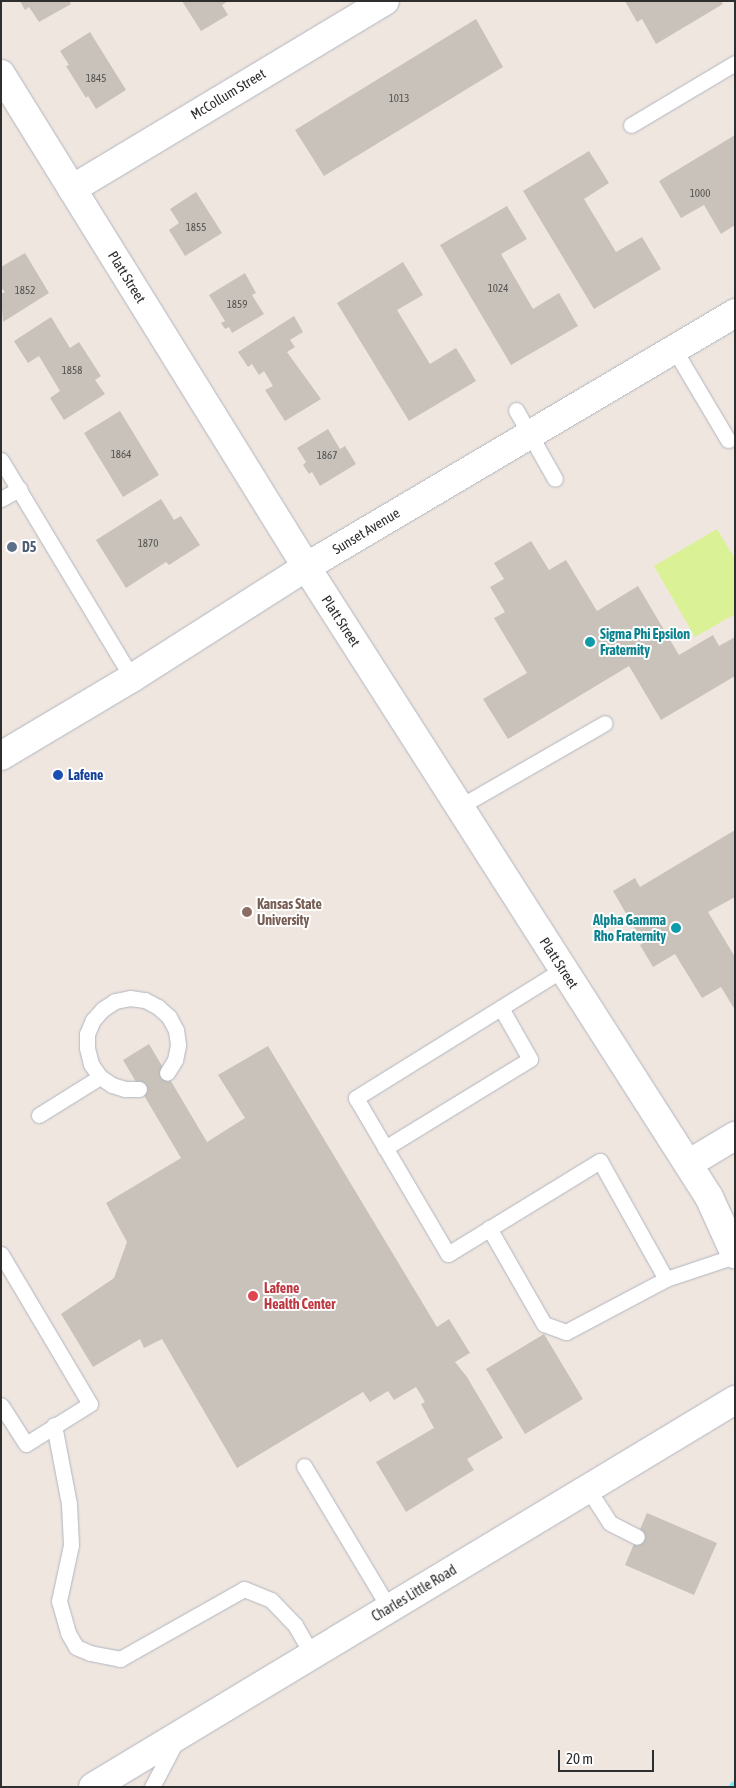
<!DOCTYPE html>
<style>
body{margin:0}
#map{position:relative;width:736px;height:1788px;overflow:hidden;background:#f0e6e0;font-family:"Asap Condensed",sans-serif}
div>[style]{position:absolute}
.pitch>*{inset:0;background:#daf195}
.stream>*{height:10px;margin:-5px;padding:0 5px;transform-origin:5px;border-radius:5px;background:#6eebf7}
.building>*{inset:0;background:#c8c2bb}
.roads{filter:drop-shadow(0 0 1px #b0b6be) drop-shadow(0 0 1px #b0b6be)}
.service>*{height:15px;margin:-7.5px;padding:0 7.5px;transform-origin:7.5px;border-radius:7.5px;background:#fff}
.minor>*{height:28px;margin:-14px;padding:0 14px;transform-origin:14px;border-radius:14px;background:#fff}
.dots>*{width:14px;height:14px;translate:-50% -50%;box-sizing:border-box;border:2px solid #fff;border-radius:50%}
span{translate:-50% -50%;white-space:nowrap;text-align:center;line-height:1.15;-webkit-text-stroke:4px #fff;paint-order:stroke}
.number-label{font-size:11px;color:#545351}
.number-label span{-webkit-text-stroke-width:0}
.street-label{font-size:14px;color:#2e2e2e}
.service-label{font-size:14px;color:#4e5e75;font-weight:700}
.left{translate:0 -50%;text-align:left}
.culture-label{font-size:14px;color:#0d838f;font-weight:700}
.right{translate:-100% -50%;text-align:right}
.transit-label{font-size:14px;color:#164399;font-weight:700}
.education-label{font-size:14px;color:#785e54;font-weight:700}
.health-label{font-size:14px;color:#be3a42;font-weight:700}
.frame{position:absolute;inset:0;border:2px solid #2e2e2e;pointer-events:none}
.scale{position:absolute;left:558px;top:1750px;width:96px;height:22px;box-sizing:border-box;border:2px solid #2e2e2e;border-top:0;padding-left:6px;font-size:15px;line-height:18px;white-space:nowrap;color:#2e2e2e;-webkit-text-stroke:4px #fff;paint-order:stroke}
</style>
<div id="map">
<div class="pitch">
<div style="clip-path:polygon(717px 529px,735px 559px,735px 614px,695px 637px,654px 566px)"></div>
</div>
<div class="stream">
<div style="left:734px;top:1787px;width:1px;rotate:-45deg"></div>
</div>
<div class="building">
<div style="clip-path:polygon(20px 1px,69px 1px,71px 4px,39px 22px,29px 7px,25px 10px)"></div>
<div style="clip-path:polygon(182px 1px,228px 1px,222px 5px,228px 15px,201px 31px)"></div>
<div style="clip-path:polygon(625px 1px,721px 1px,723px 4px,656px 44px,642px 19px,637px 22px)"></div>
<div style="clip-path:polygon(476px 19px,503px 67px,324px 176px,295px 130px)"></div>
<div style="clip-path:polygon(90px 32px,126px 90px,96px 109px,88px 96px,86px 98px,66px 66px,69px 65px,60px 51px)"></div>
<div style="clip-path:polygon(735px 135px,735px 225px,721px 234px,704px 205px,681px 218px,659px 181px)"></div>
<div style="clip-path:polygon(589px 151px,609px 183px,584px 199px,616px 252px,642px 237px,661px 269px,594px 309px,523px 191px)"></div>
<div style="clip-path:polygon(196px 192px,222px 233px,185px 256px,169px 230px,179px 223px,170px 209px)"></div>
<div style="clip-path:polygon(507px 206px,527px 239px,501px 254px,533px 309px,559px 293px,578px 326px,511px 365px,440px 245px)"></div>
<div style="clip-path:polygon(25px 253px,49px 293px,3px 322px,1px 294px,5px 292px,1px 287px,1px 267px)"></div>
<div style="clip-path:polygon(403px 262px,423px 295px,397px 310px,430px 364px,456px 348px,476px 381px,409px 421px,337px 303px)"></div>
<div style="clip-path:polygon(245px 273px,256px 293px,252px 295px,264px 314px,232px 333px,229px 327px,225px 329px,221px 323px,225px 321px,209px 295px)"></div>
<div style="clip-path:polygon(294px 316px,303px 332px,290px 340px,295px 347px,287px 352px,321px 399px,285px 421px,265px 390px,273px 386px,264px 371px,259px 375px,252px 364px,248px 367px,238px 352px)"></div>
<div style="clip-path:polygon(51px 317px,70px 348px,79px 342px,101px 376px,95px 380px,105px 394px,64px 420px,50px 398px,60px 391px,39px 356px,28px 363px,14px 341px)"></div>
<div style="clip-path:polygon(120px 411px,159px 475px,123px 497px,84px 433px)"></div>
<div style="clip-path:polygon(328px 429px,340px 449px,345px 446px,356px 464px,320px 486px,312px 472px,309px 474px,303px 465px,306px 462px,297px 448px)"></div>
<div style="clip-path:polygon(161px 499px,174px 520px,181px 516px,200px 545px,169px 565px,166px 562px,126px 588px,96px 540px)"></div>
<div style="clip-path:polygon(531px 541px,549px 570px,566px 560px,597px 611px,638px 586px,679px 655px,713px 635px,719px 646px,735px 637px,735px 676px,661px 720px,629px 666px,508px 739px,483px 699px,527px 673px,494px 618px,505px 612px,490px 587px,504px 579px,494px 563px)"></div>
<div style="clip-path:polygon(735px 830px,735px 897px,708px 912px,735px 957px,735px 1010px,721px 987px,702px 998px,675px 954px,653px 967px,640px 945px,643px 943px,613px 891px,635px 878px,640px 887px)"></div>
<div style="clip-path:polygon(149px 1044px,207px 1142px,245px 1118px,218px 1075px,268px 1046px,437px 1327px,449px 1319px,470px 1353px,455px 1362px,467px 1377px,503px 1438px,467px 1459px,474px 1470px,406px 1512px,376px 1462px,434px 1428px,421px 1404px,425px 1402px,416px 1387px,394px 1400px,388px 1391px,370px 1402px,363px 1392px,237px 1468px,162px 1339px,144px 1348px,140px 1339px,93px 1367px,61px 1314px,114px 1278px,127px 1242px,106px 1203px,181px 1158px,123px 1060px)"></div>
<div style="clip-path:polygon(544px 1334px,583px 1399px,525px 1434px,486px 1369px)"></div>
<div style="clip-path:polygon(647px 1513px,717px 1543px,694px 1595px,625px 1565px)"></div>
</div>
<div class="roads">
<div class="service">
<div style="left:631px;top:125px;width:121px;rotate:-30.8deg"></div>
<div style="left:674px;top:349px;width:106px;rotate:59.3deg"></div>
<div style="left:516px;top:410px;width:79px;rotate:60.5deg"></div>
<div style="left:1px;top:460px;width:254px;rotate:59deg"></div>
<div style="left:1px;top:499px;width:21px;rotate:-29deg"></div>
<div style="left:459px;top:807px;width:168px;rotate:-29.9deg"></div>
<div style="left:563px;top:969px;width:244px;rotate:148.1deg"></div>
<div style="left:356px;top:1098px;width:181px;rotate:59.5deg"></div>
<div style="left:448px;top:1254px;width:178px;rotate:-31.5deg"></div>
<div style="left:600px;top:1161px;width:135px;rotate:60.8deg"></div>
<div style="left:139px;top:1089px;width:14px;rotate:180deg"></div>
<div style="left:125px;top:1089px;width:14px;rotate:-163deg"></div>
<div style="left:112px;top:1085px;width:14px;rotate:-146deg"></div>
<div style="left:100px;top:1077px;width:16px;rotate:-125deg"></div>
<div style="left:91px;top:1064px;width:16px;rotate:-104deg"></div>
<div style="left:87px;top:1048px;width:14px;rotate:-90deg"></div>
<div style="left:87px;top:1034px;width:15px;rotate:-67deg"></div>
<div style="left:93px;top:1020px;width:15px;rotate:-48deg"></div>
<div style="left:103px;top:1009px;width:14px;rotate:-34deg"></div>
<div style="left:115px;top:1001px;width:15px;rotate:-11deg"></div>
<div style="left:130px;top:998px;width:15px;rotate:8deg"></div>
<div style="left:145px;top:1000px;width:15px;rotate:28deg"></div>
<div style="left:158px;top:1007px;width:15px;rotate:42deg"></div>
<div style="left:169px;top:1017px;width:15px;rotate:62deg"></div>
<div style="left:176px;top:1030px;width:15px;rotate:82deg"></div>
<div style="left:178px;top:1045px;width:15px;rotate:101deg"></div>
<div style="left:175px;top:1060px;width:15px;rotate:122deg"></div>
<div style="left:39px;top:1115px;width:72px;rotate:-31.9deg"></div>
<div style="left:385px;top:1148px;width:170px;rotate:-31.5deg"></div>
<div style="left:530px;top:1059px;width:59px;rotate:-119.6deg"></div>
<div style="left:489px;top:1228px;width:111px;rotate:60.2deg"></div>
<div style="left:544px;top:1324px;width:23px;rotate:20deg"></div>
<div style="left:566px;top:1332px;width:113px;rotate:-27.9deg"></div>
<div style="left:666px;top:1279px;width:73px;rotate:-18.4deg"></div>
<div style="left:1px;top:1254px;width:174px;rotate:59.3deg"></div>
<div style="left:90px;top:1404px;width:75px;rotate:148deg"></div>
<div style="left:26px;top:1444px;width:46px;rotate:-122.7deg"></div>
<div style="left:54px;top:1425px;width:80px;rotate:79.2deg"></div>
<div style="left:69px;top:1504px;width:41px;rotate:87.2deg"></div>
<div style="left:71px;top:1545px;width:57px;rotate:102.1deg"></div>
<div style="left:59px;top:1601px;width:33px;rotate:74deg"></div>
<div style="left:68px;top:1633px;width:16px;rotate:60deg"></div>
<div style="left:76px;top:1647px;width:15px;rotate:23deg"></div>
<div style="left:90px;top:1653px;width:31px;rotate:11deg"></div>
<div style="left:120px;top:1659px;width:142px;rotate:-29.4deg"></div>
<div style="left:244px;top:1589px;width:29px;rotate:22deg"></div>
<div style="left:271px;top:1600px;width:35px;rotate:46deg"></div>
<div style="left:295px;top:1625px;width:34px;rotate:60deg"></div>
<div style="left:304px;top:1466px;width:165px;rotate:59.1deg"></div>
<div style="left:588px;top:1489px;width:40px;rotate:57.1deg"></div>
<div style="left:610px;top:1523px;width:30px;rotate:27deg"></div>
<div style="left:152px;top:1787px;width:52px;rotate:-62.4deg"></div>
</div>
<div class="minor">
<div style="left:1px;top:74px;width:591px;rotate:58.22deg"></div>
<div style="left:312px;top:576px;width:737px;rotate:57.41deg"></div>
<div style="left:709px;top:1197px;width:63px;rotate:65.5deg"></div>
<div style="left:72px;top:189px;width:365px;rotate:-31deg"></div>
<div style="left:1px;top:756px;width:152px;rotate:-30.8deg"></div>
<div style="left:132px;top:678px;width:206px;rotate:-32.5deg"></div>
<div style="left:306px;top:567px;width:499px;rotate:-30.6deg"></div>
<div style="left:688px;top:1164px;width:55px;rotate:-30.8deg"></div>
<div style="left:93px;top:1787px;width:750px;rotate:-31.08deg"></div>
</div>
</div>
<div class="dots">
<div style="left:12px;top:547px;background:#5c6f8a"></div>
<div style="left:590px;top:642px;background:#0f9aa8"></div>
<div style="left:58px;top:775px;background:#1a4fb4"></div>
<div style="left:247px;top:912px;background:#8d6e63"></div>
<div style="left:676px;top:928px;background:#0f9aa8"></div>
<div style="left:253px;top:1296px;background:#e0444e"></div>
</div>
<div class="number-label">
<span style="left:96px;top:78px">1845</span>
<span style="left:399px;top:98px">1013</span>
<span style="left:700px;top:193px">1000</span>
<span style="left:196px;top:227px">1855</span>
<span style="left:498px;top:288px">1024</span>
<span style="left:25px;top:290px">1852</span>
<span style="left:237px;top:304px">1859</span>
<span style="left:72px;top:370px">1858</span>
<span style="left:121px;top:454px">1864</span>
<span style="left:327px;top:455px">1867</span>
<span style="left:148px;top:543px">1870</span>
</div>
<div class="street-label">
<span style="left:228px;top:94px;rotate:-31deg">McCollum Street</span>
<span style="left:127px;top:277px;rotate:58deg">Platt Street</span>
<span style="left:366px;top:531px;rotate:-31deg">Sunset Avenue</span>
<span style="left:341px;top:621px;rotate:57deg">Platt Street</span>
<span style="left:559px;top:963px;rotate:57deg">Platt Street</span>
<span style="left:414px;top:1593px;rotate:-31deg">Charles Little Road</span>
</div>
<div class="service-label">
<span class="left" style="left:22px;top:547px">D5</span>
</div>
<div class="culture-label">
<span class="left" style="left:600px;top:642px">Sigma Phi Epsilon<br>Fraternity</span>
<span class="right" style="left:666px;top:928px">Alpha Gamma<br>Rho Fraternity</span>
</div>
<div class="transit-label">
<span class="left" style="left:68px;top:775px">Lafene</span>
</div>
<div class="education-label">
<span class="left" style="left:257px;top:912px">Kansas State<br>University</span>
</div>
<div class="health-label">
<span class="left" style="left:264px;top:1296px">Lafene<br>Health Center</span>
</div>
<div class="frame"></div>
<div class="scale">20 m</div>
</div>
